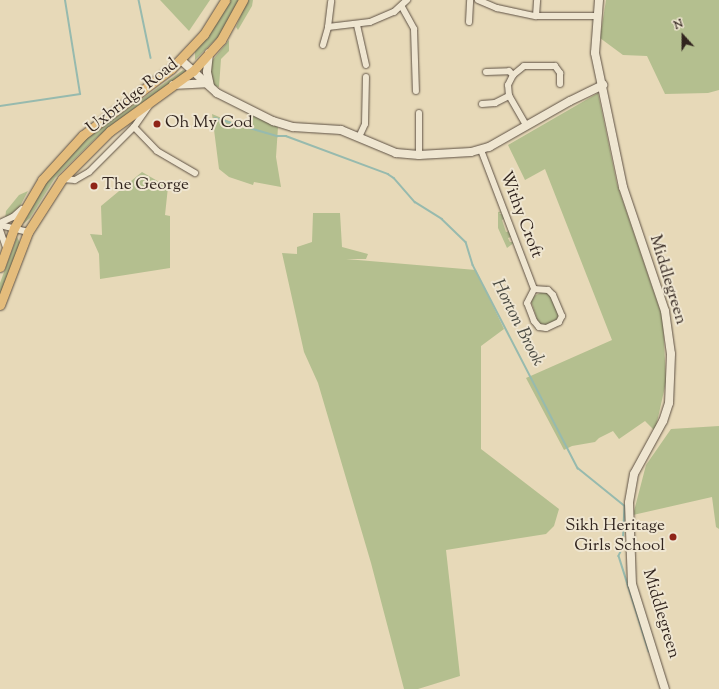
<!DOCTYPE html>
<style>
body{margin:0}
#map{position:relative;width:719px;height:689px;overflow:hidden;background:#e7d9b8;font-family:"Sorts Mill Goudy",serif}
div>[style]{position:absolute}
.green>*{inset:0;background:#b4bf8f}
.stream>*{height:1.5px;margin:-0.75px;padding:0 0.75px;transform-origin:0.75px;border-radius:0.75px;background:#97baae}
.roads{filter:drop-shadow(0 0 1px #5e5144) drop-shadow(0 0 1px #5e5144)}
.street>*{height:6px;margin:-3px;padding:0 3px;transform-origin:3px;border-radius:3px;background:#efe6d1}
.secondary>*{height:8px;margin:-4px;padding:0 4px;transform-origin:4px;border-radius:4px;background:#efe6d1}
.primary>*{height:9px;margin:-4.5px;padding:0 4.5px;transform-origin:4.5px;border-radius:4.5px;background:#e4bc7c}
.dots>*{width:11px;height:11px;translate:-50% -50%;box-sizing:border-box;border:2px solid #efe6d1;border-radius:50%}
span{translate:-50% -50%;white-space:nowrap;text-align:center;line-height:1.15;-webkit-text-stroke:4px #efe6d1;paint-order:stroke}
.street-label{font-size:17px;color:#31241e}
.poi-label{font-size:17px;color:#31241e}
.left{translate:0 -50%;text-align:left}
.right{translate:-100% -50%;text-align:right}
.water-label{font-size:18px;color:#4a4a42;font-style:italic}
.north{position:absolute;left:663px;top:16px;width:40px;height:40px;-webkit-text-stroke:3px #efe6d1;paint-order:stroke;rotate:339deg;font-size:11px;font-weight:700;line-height:16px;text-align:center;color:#31241e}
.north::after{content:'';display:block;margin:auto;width:14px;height:18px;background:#31241e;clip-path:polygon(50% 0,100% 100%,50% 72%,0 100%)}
</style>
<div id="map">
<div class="green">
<div style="clip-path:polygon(160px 0,210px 0,189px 31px)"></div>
<div style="clip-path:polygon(229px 0,240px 0,220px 35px,195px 60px,195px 52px)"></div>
<div style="clip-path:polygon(247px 0,253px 0,252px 6px,238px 30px,236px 27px)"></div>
<div style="clip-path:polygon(606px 0,719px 0,719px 90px,708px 93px,665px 94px,647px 56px,623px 55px,600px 38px)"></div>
<div style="clip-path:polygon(229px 40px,229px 51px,221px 59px,219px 87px,215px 86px,209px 76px,211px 62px)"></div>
<div style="clip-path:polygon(183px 70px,186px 72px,96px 138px,55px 178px,30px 218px,23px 224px,48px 179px,82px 141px)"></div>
<div style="clip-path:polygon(598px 93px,617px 184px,663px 319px,666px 382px,655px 431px,645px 421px,619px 439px,613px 431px,599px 438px,595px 442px,572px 446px,564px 450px,526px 378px,612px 340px,545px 169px,525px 180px,508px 145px)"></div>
<div style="clip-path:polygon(212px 114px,246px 128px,252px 114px,278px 127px,276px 157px,281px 187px,254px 182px,253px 185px,229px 177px,219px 169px)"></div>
<div style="clip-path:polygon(142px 172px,168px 187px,165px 215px,170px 216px,170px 268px,100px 279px,99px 254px,90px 234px,102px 235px,101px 206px)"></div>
<div style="clip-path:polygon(28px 191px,18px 210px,5px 220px,6px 211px,19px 195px)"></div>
<div style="clip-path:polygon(503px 211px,499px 214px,505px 214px,506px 218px,502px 220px,506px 232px,511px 231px,513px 236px,508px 238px,510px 242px,515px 242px,507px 248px,498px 228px,498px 212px)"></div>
<div style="clip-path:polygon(313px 213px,340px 213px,342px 247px,368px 254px,366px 259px,346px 259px,476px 270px,504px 329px,481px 346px,481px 449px,559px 509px,554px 526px,546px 534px,446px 550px,460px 676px,418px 689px,404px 689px,371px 563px,318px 383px,304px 352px,282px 253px,297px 254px,297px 247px,312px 242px)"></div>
<div style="clip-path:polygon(17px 237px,20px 243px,0 296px,0 283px)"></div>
<div style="clip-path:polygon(544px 291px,550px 293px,559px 317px,557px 321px,543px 326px,538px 322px,531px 301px,534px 296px)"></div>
<div style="clip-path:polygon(719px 426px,719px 529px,716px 527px,712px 497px,633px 515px,646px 465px,671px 429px)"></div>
</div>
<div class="stream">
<div style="left:139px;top:0;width:59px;rotate:78.3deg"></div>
<div style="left:0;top:106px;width:81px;rotate:-8.5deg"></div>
<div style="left:80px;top:94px;width:95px;rotate:-99.1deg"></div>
<div style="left:215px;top:118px;width:65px;rotate:16.2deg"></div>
<div style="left:277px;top:136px;width:9px"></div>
<div style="left:286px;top:136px;width:109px;rotate:20.4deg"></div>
<div style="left:388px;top:174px;width:7px;rotate:34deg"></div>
<div style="left:394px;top:178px;width:32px;rotate:49deg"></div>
<div style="left:415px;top:202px;width:32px;rotate:32deg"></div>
<div style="left:442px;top:219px;width:33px;rotate:44deg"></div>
<div style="left:466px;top:242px;width:24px;rotate:73deg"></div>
<div style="left:473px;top:265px;width:229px;rotate:62.7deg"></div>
<div style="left:578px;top:468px;width:60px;rotate:39deg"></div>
<div style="left:625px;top:506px;width:42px;rotate:92.7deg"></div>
<div style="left:623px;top:548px;width:9px;rotate:117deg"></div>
<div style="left:619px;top:556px;width:100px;rotate:72.5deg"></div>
</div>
<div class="roads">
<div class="street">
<div style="left:478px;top:0;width:21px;rotate:23deg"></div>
<div style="left:497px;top:8px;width:40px;rotate:12deg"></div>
<div style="left:536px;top:16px;width:60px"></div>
<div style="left:402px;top:7px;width:25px;rotate:61deg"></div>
<div style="left:414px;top:29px;width:62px;rotate:88.2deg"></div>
<div style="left:536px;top:16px;width:16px;rotate:-86deg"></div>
<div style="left:469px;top:22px;width:22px;rotate:-87deg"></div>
<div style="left:357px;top:25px;width:41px;rotate:77.3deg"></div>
<div style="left:328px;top:27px;width:26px;rotate:-83deg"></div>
<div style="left:323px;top:45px;width:19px;rotate:-74deg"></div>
<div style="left:328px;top:27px;width:42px;rotate:-6.8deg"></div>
<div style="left:370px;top:22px;width:26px;rotate:-23deg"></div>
<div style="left:394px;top:12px;width:18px;rotate:-43deg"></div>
<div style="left:486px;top:72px;width:23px;rotate:-2deg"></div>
<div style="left:509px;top:71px;width:6px;rotate:45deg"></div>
<div style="left:482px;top:104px;width:13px;rotate:-4deg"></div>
<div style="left:495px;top:103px;width:16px;rotate:-27deg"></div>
<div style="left:526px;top:125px;width:34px;rotate:-120deg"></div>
<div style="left:509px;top:96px;width:11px;rotate:-95deg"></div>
<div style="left:508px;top:85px;width:11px;rotate:-63deg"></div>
<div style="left:513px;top:75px;width:14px;rotate:-39deg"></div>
<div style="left:524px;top:66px;width:31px"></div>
<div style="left:555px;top:66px;width:9px;rotate:54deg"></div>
<div style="left:560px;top:73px;width:11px;rotate:90deg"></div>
<div style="left:134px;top:127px;width:33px;rotate:46deg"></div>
<div style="left:157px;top:151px;width:44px;rotate:30.1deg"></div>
<div style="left:359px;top:137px;width:14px;rotate:-65deg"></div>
<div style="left:365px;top:124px;width:47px;rotate:-88.8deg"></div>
<div style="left:481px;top:150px;width:149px;rotate:69.1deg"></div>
<div style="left:534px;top:289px;width:14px;rotate:4deg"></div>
<div style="left:548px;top:290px;width:7px;rotate:45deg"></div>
<div style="left:553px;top:295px;width:23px;rotate:67deg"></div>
<div style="left:562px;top:316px;width:7px;rotate:117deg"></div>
<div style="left:559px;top:322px;width:14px;rotate:155deg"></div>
<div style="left:546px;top:328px;width:7px;rotate:-172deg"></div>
<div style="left:539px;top:327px;width:8px;rotate:-130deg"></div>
<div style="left:534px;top:321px;width:19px;rotate:-111deg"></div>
<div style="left:527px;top:303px;width:16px;rotate:-63deg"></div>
<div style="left:419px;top:155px;width:42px;rotate:-90deg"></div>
<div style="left:62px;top:179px;width:13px;rotate:4deg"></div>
<div style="left:75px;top:180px;width:16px;rotate:-30deg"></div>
<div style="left:89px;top:172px;width:64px;rotate:-45deg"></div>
<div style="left:134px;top:127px;width:29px;rotate:-55deg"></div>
<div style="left:0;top:223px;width:14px;rotate:-25deg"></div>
<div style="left:13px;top:217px;width:12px;rotate:-42deg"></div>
<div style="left:0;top:225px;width:29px;rotate:14deg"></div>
<div style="left:0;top:230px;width:18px;rotate:71deg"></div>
</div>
<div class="secondary">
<div style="left:599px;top:0;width:53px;rotate:94.3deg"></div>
<div style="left:595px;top:53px;width:137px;rotate:78.2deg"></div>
<div style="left:623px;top:187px;width:131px;rotate:71.3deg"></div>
<div style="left:665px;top:311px;width:43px;rotate:82.1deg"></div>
<div style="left:671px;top:354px;width:49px;rotate:92.3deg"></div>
<div style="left:669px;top:403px;width:19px;rotate:108deg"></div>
<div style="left:663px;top:421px;width:60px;rotate:118.7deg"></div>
<div style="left:634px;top:474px;width:29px;rotate:100deg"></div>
<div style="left:629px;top:503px;width:81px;rotate:87.9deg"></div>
<div style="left:632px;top:584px;width:110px;rotate:72.6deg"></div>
<div style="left:209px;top:53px;width:19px;rotate:96deg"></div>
<div style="left:207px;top:72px;width:14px;rotate:78deg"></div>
<div style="left:181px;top:60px;width:49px;rotate:42.5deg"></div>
<div style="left:217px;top:93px;width:63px;rotate:26.6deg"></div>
<div style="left:273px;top:121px;width:21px;rotate:17deg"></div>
<div style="left:293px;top:127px;width:48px;rotate:3.6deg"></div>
<div style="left:341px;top:130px;width:60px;rotate:22.7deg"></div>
<div style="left:396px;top:153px;width:23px;rotate:5deg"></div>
<div style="left:419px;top:155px;width:52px;rotate:-3.3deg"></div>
<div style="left:471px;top:152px;width:19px;rotate:-16deg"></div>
<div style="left:489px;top:147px;width:93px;rotate:-29.6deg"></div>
<div style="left:570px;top:101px;width:37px;rotate:-26deg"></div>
<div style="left:173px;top:85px;width:33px;rotate:-3deg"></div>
</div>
<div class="primary">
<div style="left:0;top:267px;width:41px;rotate:-70.3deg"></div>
<div style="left:14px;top:228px;width:56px;rotate:-59.7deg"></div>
<div style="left:42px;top:180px;width:61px;rotate:-47.7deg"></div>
<div style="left:83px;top:135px;width:110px;rotate:-36.9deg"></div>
<div style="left:171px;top:69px;width:48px;rotate:-46.7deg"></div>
<div style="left:204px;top:34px;width:40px;rotate:-58deg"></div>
<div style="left:0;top:305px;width:78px;rotate:-69deg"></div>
<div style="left:28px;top:232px;width:63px;rotate:-57.3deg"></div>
<div style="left:62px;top:179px;width:68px;rotate:-45deg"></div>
<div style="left:110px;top:131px;width:102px;rotate:-35.9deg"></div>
<div style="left:193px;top:71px;width:42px;rotate:-47.9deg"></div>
<div style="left:221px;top:40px;width:46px;rotate:-61.2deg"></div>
</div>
</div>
<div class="dots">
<div style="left:157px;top:124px;background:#8f2418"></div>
<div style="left:94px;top:186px;background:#8f2418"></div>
<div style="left:673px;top:537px;background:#8f2418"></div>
</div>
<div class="street-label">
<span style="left:133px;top:97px;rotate:-38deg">Uxbridge Road</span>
<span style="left:520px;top:215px;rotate:69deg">Withy Croft</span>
<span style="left:667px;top:280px;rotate:73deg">Middlegreen</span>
<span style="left:660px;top:614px;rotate:73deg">Middlegreen</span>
</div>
<div class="poi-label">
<span class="left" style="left:165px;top:124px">Oh My Cod</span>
<span class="left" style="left:102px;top:186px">The George</span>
<span class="right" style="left:665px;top:537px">Sikh Heritage<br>Girls School</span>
</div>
<div class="water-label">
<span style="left:517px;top:323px;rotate:63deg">Horton Brook</span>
</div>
<div class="north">N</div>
</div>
